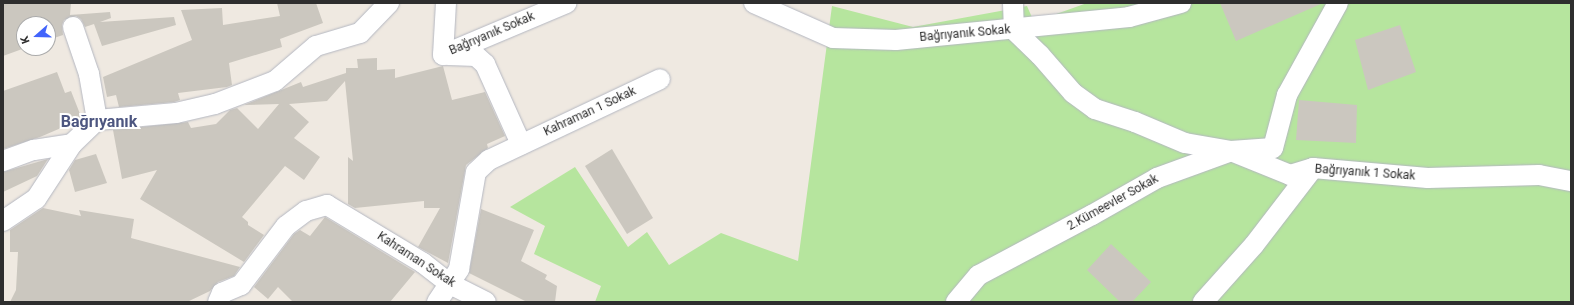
<!DOCTYPE html>
<meta charset="utf-8">
<style>
body{margin:0}
#map{position:relative;width:1574px;height:305px;overflow:hidden;background:#efe9e1;font-family:Roboto,sans-serif}
div>[style]{position:absolute}
.green>*{inset:0;background:#b6e59e}
.building>*{inset:0;background:#cbc7bf}
.roads{filter:drop-shadow(0 0 1px #b4b7c1) drop-shadow(0 0 1px #b4b7c1)}
.minor>*{height:20px;margin:-10px;padding:0 10px;transform-origin:10px;border-radius:10px;background:#fff}
span{translate:-50% -50%;white-space:nowrap;text-align:center;line-height:1.15;-webkit-text-stroke:4px #fff;paint-order:stroke}
.street-label{font-size:12px;color:#2e2e2e}
.district-label{font-size:16px;color:#4d5680;font-weight:700}
.frame{position:absolute;inset:0;border:4px solid #2e2e2e;pointer-events:none}
.north{position:absolute;left:16px;top:16px;width:40px;height:40px;box-sizing:border-box;background:#fff;border:1px solid #ababab;border-radius:50%;rotate:250deg;font-size:11px;font-weight:700;line-height:16px;text-align:center;color:#2e2e2e}
.north::after{content:'';display:block;margin:auto;width:14px;height:18px;background:#4264fb;clip-path:polygon(50% 0,100% 100%,50% 72%,0 100%)}
</style>
<div id="map">
<div class="green">
<div style="clip-path:polygon(1087px 3px,1571px 3px,1571px 302px,595px 302px,601px 286px,534px 254px,545px 226px,510px 207px,575px 167px,628px 247px,647px 232px,669px 265px,721px 233px,798px 261px,832px 6px,913px 27px,1027px 6px,1034px 22px)"></div>
</div>
<div class="building">
<div style="clip-path:polygon(3px 3px,71px 3px,70px 15px,110px 12px,111px 18px,100px 22px,174px 17px,176px 25px,102px 46px,94px 24px,85px 27px,81px 19px,76px 16px,64px 20px,62px 25px,63px 35px,48px 40px,48px 24px,24px 24px,25px 48px,3px 56px)"></div>
<div style="clip-path:polygon(277px 3px,316px 3px,323px 23px,280px 39px,282px 47px,229px 63px,232px 85px,227px 87px,178px 93px,180px 100px,174px 102px,119px 107px,116px 95px,107px 97px,103px 77px,192px 40px,181px 10px,222px 8px,223px 25px,280px 16px)"></div>
<div style="clip-path:polygon(1220px 3px,1323px 3px,1236px 41px)"></div>
<div style="clip-path:polygon(1400px 25px,1416px 72px,1368px 90px,1355px 40px)"></div>
<div style="clip-path:polygon(377px 58px,377px 70px,395px 69px,395px 78px,443px 66px,452px 100px,485px 92px,505px 136px,487px 144px,488px 148px,466px 165px,448px 263px,418px 247px,440px 208px,424px 208px,424px 201px,355px 208px,348px 204px,348px 157px,353px 161px,345px 81px,327px 101px,289px 104px,309px 122px,294px 138px,320px 157px,304px 180px,285px 166px,242px 217px,248px 222px,248px 225px,264px 235px,244px 262px,140px 199px,157px 170px,122px 179px,113px 130px,188px 122px,191px 128px,216px 124px,230px 110px,237px 108px,258px 129px,279px 104px,244px 105px,301px 82px,303px 87px,346px 73px,346px 68px,358px 68px,357px 59px)"></div>
<div style="clip-path:polygon(57px 72px,65px 93px,71px 91px,82px 119px,40px 137px,3px 149px,3px 91px)"></div>
<div style="clip-path:polygon(1299px 100px,1357px 105px,1356px 143px,1296px 140px)"></div>
<div style="clip-path:polygon(612px 149px,653px 218px,627px 234px,585px 166px)"></div>
<div style="clip-path:polygon(96px 154px,107px 183px,75px 192px,69px 170px,75px 160px)"></div>
<div style="clip-path:polygon(48px 159px,37px 176px,3px 192px,3px 172px)"></div>
<div style="clip-path:polygon(43px 208px,81px 216px,79px 210px,134px 219px,131px 238px,240px 267px,234px 276px,218px 282px,210px 291px,187px 302px,10px 302px,16px 290px,18px 252px,10px 252px,10px 230px)"></div>
<div style="clip-path:polygon(481px 209px,534px 230px,521px 261px,547px 275px,545px 279px,557px 286px,555px 302px,527px 302px,469px 273px)"></div>
<div style="clip-path:polygon(325px 217px,415px 272px,390px 302px,293px 302px,278px 287px,268px 299px,254px 287px,294px 234px,300px 230px,310px 236px)"></div>
<div style="clip-path:polygon(1111px 244px,1151px 282px,1132px 302px,1120px 302px,1087px 270px)"></div>
</div>
<div class="roads">
<div class="minor">
<div style="left:446px;top:3px;width:52px;rotate:93.3deg"></div>
<div style="left:443px;top:55px;width:134px;rotate:-22.8deg"></div>
<div style="left:754px;top:3px;width:86px;rotate:23.9deg"></div>
<div style="left:833px;top:38px;width:63px;rotate:1.8deg"></div>
<div style="left:896px;top:40px;width:234px;rotate:-5.6deg"></div>
<div style="left:1129px;top:17px;width:54px;rotate:-15.1deg"></div>
<div style="left:1013px;top:3px;width:27px;rotate:88deg"></div>
<div style="left:1014px;top:30px;width:36px;rotate:44deg"></div>
<div style="left:1040px;top:55px;width:50px;rotate:49deg"></div>
<div style="left:1073px;top:93px;width:27px;rotate:36deg"></div>
<div style="left:1095px;top:109px;width:42px;rotate:18deg"></div>
<div style="left:1135px;top:122px;width:54px;rotate:22.8deg"></div>
<div style="left:1185px;top:143px;width:47px;rotate:9.9deg"></div>
<div style="left:1231px;top:151px;width:64px;rotate:22.1deg"></div>
<div style="left:1290px;top:175px;width:24px;rotate:-17deg"></div>
<div style="left:1313px;top:168px;width:115px;rotate:5deg"></div>
<div style="left:1428px;top:178px;width:111px;rotate:-1.5deg"></div>
<div style="left:1539px;top:175px;width:33px;rotate:11deg"></div>
<div style="left:73px;top:27px;width:50px;rotate:71.2deg"></div>
<div style="left:89px;top:74px;width:47px;rotate:80.1deg"></div>
<div style="left:448px;top:55px;width:28px;rotate:2deg"></div>
<div style="left:476px;top:56px;width:12px;rotate:42deg"></div>
<div style="left:485px;top:64px;width:88px;rotate:65.8deg"></div>
<div style="left:3px;top:161px;width:33px;rotate:-20deg"></div>
<div style="left:34px;top:150px;width:38px;rotate:-9deg"></div>
<div style="left:3px;top:221px;width:40px;rotate:-34deg"></div>
<div style="left:36px;top:199px;width:66px;rotate:-56.8deg"></div>
<div style="left:72px;top:144px;width:35px;rotate:-44deg"></div>
<div style="left:97px;top:120px;width:79px;rotate:-5.1deg"></div>
<div style="left:176px;top:113px;width:40px;rotate:-13deg"></div>
<div style="left:215px;top:104px;width:64px;rotate:-21deg"></div>
<div style="left:275px;top:81px;width:54px;rotate:-40.5deg"></div>
<div style="left:316px;top:46px;width:46px;rotate:-16.5deg"></div>
<div style="left:360px;top:33px;width:42px;rotate:-46deg"></div>
<div style="left:218px;top:302px;width:10px;rotate:-66deg"></div>
<div style="left:222px;top:293px;width:21px;rotate:-23deg"></div>
<div style="left:241px;top:285px;width:74px;rotate:-52.7deg"></div>
<div style="left:286px;top:226px;width:25px;rotate:-37deg"></div>
<div style="left:306px;top:211px;width:22px;rotate:-16deg"></div>
<div style="left:327px;top:205px;width:112px;rotate:31.1deg"></div>
<div style="left:423px;top:263px;width:34px;rotate:38deg"></div>
<div style="left:450px;top:284px;width:40px;rotate:26.6deg"></div>
<div style="left:437px;top:302px;width:40px;rotate:-56deg"></div>
<div style="left:459px;top:269px;width:98px;rotate:-80.1deg"></div>
<div style="left:476px;top:172px;width:18px;rotate:-43deg"></div>
<div style="left:489px;top:160px;width:189px;rotate:-25.3deg"></div>
<div style="left:956px;top:302px;width:35px;rotate:-50deg"></div>
<div style="left:979px;top:275px;width:128px;rotate:-28deg"></div>
<div style="left:1092px;top:215px;width:75px;rotate:-29.6deg"></div>
<div style="left:1157px;top:178px;width:79px;rotate:-20deg"></div>
<div style="left:1231px;top:151px;width:42px;rotate:-4.1deg"></div>
<div style="left:1273px;top:148px;width:55px;rotate:-75.2deg"></div>
<div style="left:1287px;top:95px;width:105px;rotate:-61deg"></div>
<div style="left:1203px;top:302px;width:76px;rotate:-48.2deg"></div>
<div style="left:1254px;top:245px;width:97px;rotate:-52.5deg"></div>
</div>
</div>
<div class="street-label">
<span style="left:492px;top:34px;rotate:-23deg">Bağrıyanık Sokak</span>
<span style="left:965px;top:34px;rotate:-5deg">Bağrıyanık Sokak</span>
<span style="left:590px;top:112px;rotate:-25deg">Kahraman 1 Sokak</span>
<span style="left:1365px;top:173px;rotate:4deg">Bağrıyanık 1 Sokak</span>
<span style="left:1113px;top:203px;rotate:-29deg">2.Kümeevler Sokak</span>
<span style="left:416px;top:260px;rotate:33deg">Kahraman Sokak</span>
</div>
<div class="district-label">
<span style="left:99px;top:122px">Bağrıyanık</span>
</div>
<div class="frame"></div>
<div class="north">K</div>
</div>
